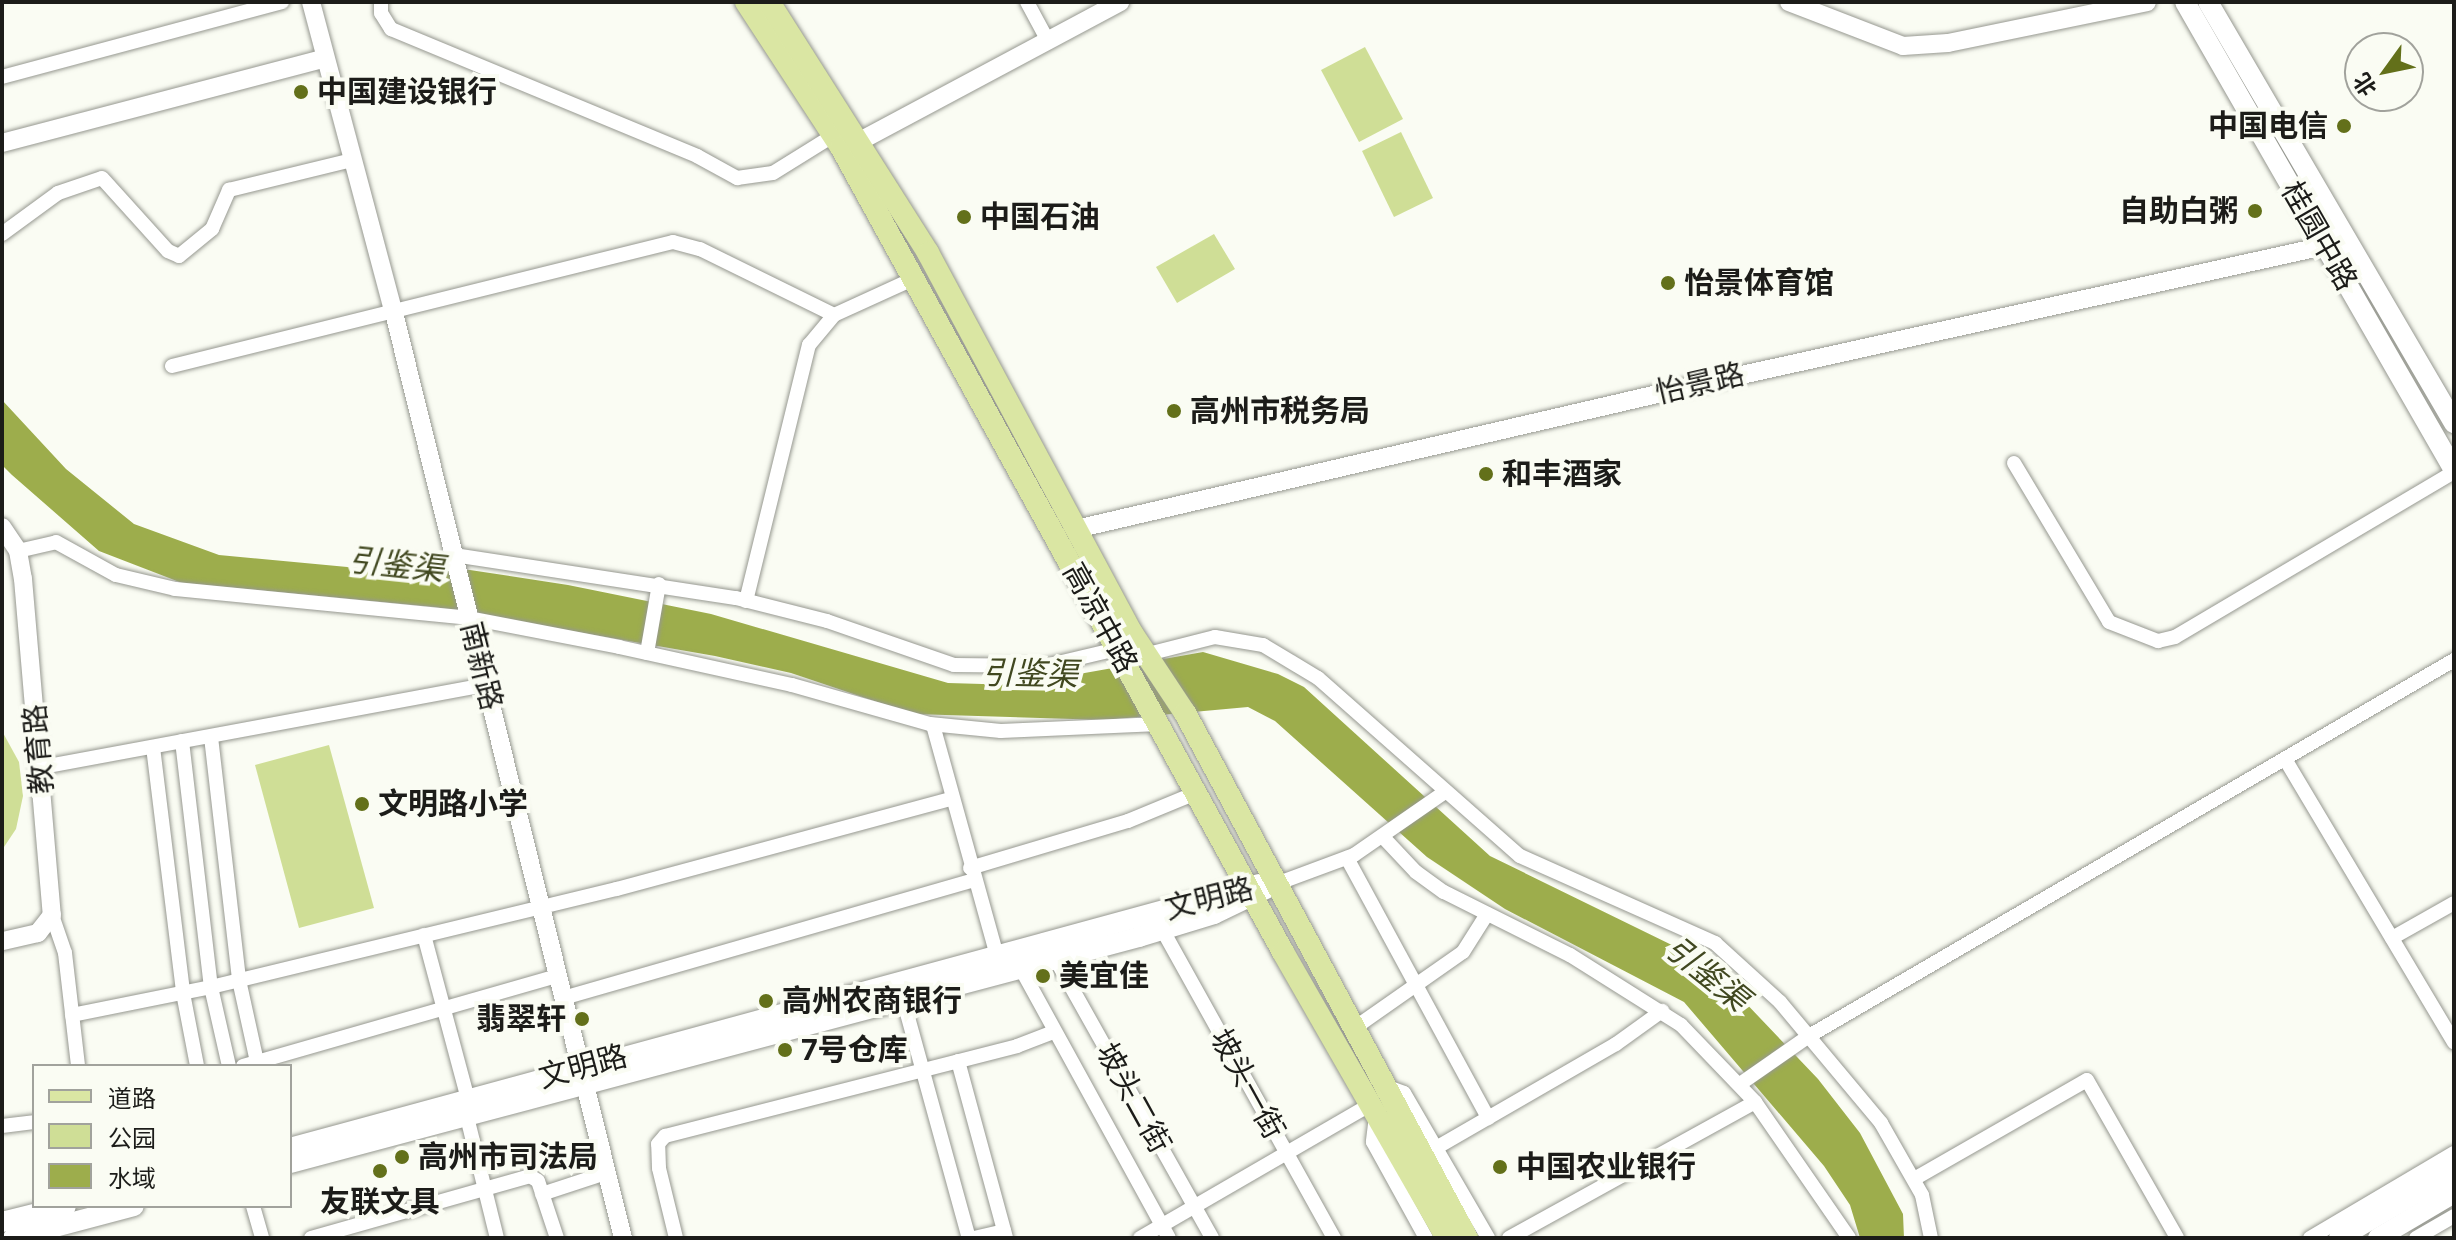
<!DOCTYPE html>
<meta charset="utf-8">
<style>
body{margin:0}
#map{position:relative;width:2456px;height:1240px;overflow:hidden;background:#fafcf3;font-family:Figtree,"Noto Sans SC",sans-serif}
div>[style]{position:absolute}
.green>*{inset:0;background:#cfde96}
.water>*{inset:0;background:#9dad4c}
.roads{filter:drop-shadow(0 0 2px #969890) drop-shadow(0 0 2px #969890)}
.minor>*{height:14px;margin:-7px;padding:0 7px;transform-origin:7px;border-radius:7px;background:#fff}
.tertiary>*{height:18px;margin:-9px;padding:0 9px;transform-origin:9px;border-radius:9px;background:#fff}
.secondary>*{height:20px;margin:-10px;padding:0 10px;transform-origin:10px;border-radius:10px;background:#fff}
.primary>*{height:22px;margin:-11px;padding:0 11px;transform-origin:11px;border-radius:11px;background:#dae6a3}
.dots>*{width:22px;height:22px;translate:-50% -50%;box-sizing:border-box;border:4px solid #fafcf3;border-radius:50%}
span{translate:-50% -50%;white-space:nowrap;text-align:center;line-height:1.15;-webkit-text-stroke:8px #fafcf3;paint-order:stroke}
.poi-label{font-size:30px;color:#1c1c19;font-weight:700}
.left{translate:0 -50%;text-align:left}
.right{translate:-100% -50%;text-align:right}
.street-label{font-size:30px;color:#1c1c19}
.water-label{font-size:32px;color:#414820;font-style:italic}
.frame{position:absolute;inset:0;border:4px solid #1c1c19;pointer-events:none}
.legend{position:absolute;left:32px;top:1064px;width:260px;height:144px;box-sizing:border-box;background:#fafcf3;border:2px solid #a1a29c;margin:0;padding:10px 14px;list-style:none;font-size:24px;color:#1c1c19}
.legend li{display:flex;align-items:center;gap:16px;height:40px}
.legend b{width:40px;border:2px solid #a1a29c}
.north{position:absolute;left:2344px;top:32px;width:80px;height:80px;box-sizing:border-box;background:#fafcf3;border:2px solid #a1a29c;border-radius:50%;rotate:237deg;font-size:22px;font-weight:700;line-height:32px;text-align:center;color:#1c1c19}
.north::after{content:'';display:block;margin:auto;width:28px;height:36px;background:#63701a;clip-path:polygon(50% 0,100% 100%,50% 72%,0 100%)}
</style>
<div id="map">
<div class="green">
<div style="clip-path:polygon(1365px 47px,1403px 119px,1359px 142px,1321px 70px)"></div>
<div style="clip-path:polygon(1401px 132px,1433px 198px,1394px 217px,1362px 151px)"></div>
<div style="clip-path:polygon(1214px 234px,1235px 269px,1177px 303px,1156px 267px)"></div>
<div style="clip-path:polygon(2px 731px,19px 762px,23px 796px,16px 829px,2px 850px)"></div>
<div style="clip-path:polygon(329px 745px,374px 908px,299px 928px,255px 765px)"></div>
</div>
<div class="water">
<div style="clip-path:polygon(2px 400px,66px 469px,134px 524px,219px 555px,390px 571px,470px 570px,568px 585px,711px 614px,948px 683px,1017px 685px,1203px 652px,1278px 674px,1304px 687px,1490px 856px,1680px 949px,1721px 977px,1818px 1079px,1860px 1133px,1903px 1214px,1904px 1238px,1860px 1238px,1850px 1205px,1824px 1166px,1684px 1002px,1505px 909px,1427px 857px,1275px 721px,1248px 707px,1105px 720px,913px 714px,791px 673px,715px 656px,434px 607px,182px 583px,99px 551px,12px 475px,2px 465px)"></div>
</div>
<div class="roads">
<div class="minor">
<div style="left:381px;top:2px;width:11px;rotate:90deg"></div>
<div style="left:381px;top:13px;width:19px;rotate:58deg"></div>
<div style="left:391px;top:29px;width:331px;rotate:22.5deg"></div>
<div style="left:697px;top:156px;width:46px;rotate:28.8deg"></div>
<div style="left:737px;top:178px;width:36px;rotate:-8deg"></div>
<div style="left:773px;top:173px;width:72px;rotate:-31.9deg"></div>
<div style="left:1027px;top:2px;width:44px;rotate:61.7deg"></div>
<div style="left:2px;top:77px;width:290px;rotate:-15deg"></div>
<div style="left:2px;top:234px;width:69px;rotate:-36.2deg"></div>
<div style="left:58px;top:193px;width:46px;rotate:-18.8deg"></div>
<div style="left:102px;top:178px;width:98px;rotate:47.9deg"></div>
<div style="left:168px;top:251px;width:12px;rotate:24deg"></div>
<div style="left:179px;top:256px;width:43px;rotate:-39.3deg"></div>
<div style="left:212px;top:229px;width:43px;rotate:-66.4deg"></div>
<div style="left:229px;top:190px;width:127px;rotate:-13.7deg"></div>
<div style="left:172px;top:366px;width:516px;rotate:-13.9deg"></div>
<div style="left:673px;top:242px;width:28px;rotate:15deg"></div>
<div style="left:700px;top:249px;width:149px;rotate:26.2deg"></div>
<div style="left:834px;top:315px;width:87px;rotate:-24.5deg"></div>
<div style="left:2014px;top:463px;width:185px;rotate:59.1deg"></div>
<div style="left:2109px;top:622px;width:53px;rotate:21.2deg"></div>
<div style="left:2158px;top:641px;width:17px;rotate:-13deg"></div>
<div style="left:2175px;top:637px;width:324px;rotate:-30.6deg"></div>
<div style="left:18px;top:551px;width:39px;rotate:-13deg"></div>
<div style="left:56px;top:542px;width:68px;rotate:28.8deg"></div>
<div style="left:116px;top:575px;width:61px;rotate:13.3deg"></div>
<div style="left:175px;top:589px;width:295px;rotate:5.6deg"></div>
<div style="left:469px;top:618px;width:153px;rotate:10.9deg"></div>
<div style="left:619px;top:647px;width:177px;rotate:12.4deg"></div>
<div style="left:792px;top:685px;width:143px;rotate:15.8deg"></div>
<div style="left:930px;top:724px;width:71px;rotate:5.6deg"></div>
<div style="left:1001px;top:731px;width:158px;rotate:-2.5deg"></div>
<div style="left:454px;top:555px;width:285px;rotate:8.7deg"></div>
<div style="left:736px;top:598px;width:94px;rotate:14.2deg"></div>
<div style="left:827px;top:621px;width:134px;rotate:19.1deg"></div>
<div style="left:954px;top:665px;width:91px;rotate:0.6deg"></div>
<div style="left:1045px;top:666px;width:74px;rotate:-13.3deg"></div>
<div style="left:746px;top:601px;width:264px;rotate:-76.2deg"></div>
<div style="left:809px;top:345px;width:39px;rotate:-50deg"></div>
<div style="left:647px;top:653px;width:70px;rotate:-80.1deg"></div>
<div style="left:1148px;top:654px;width:69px;rotate:-14.2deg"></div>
<div style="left:1215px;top:637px;width:49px;rotate:9.5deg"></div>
<div style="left:1263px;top:645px;width:64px;rotate:31deg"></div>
<div style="left:1318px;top:678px;width:269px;rotate:41.4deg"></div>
<div style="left:1520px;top:856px;width:214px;rotate:24deg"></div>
<div style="left:1715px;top:943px;width:88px;rotate:42.2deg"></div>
<div style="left:1780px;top:1002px;width:158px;rotate:50.1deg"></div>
<div style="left:1881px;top:1123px;width:83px;rotate:60.3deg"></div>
<div style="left:1922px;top:1195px;width:44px;rotate:78.2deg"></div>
<div style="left:933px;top:725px;width:240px;rotate:74.5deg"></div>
<div style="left:211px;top:737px;width:245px;rotate:83.4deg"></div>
<div style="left:239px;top:980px;width:84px;rotate:77.6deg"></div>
<div style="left:182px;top:741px;width:248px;rotate:83.3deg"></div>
<div style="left:211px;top:987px;width:81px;rotate:77.2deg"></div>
<div style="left:153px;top:747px;width:248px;rotate:83deg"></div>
<div style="left:183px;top:993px;width:74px;rotate:79.1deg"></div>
<div style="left:2285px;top:759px;width:330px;rotate:59.2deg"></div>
<div style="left:42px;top:767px;width:451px;rotate:-10.5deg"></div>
<div style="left:1383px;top:837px;width:48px;rotate:46.7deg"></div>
<div style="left:1416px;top:872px;width:34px;rotate:36deg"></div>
<div style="left:1444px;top:892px;width:141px;rotate:26.6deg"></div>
<div style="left:1570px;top:955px;width:131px;rotate:32.2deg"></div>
<div style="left:1681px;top:1025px;width:107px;rotate:46.1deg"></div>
<div style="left:1755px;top:1102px;width:165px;rotate:55.3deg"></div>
<div style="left:1347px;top:858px;width:296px;rotate:61.5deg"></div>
<div style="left:970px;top:868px;width:165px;rotate:-16.6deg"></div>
<div style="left:1128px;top:821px;width:74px;rotate:-22.4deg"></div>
<div style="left:1276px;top:884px;width:83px;rotate:-20.4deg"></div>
<div style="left:1354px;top:855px;width:111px;rotate:-34.7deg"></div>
<div style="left:52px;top:915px;width:40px;rotate:71.1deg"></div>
<div style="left:65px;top:953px;width:114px;rotate:83.4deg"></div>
<div style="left:1162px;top:929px;width:354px;rotate:60.9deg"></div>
<div style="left:424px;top:935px;width:170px;rotate:75deg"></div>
<div style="left:2392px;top:938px;width:71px;rotate:-29.4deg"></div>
<div style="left:1055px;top:958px;width:321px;rotate:60.7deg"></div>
<div style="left:1020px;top:967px;width:309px;rotate:61.2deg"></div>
<div style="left:563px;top:998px;width:428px;rotate:-16deg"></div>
<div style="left:903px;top:999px;width:248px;rotate:74.6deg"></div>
<div style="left:72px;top:1015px;width:142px;rotate:-11.4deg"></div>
<div style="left:211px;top:987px;width:418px;rotate:-13.6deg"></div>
<div style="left:617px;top:889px;width:346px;rotate:-15.1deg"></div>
<div style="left:1353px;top:1029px;width:134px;rotate:-35deg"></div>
<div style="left:1463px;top:952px;width:45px;rotate:-57.7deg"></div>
<div style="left:958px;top:1061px;width:183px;rotate:74.8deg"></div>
<div style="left:243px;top:1066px;width:327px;rotate:-16deg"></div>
<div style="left:1740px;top:1084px;width:84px;rotate:-34.8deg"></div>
<div style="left:1809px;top:1036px;width:747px;rotate:-30.24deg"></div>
<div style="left:1385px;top:1086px;width:20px;rotate:20deg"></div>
<div style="left:1404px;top:1093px;width:168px;rotate:59.9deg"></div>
<div style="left:1376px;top:1116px;width:26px;rotate:97deg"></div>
<div style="left:1373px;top:1142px;width:110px;rotate:61.1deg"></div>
<div style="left:467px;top:1117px;width:125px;rotate:76.1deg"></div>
<div style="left:2px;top:1126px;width:32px;rotate:-7deg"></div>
<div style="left:1422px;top:1156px;width:224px;rotate:-30deg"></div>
<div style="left:1616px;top:1044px;width:57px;rotate:-35.7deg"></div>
<div style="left:1914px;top:1179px;width:199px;rotate:-29.8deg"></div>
<div style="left:2087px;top:1080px;width:182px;rotate:60.3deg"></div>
<div style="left:542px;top:1194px;width:67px;rotate:-18.2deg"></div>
<div style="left:253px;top:1206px;width:33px;rotate:74deg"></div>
<div style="left:311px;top:1238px;width:228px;rotate:-15.8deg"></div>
<div style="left:530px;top:1176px;width:9px;rotate:32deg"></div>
<div style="left:538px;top:1181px;width:60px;rotate:71.6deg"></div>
<div style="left:676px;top:1238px;width:72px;rotate:-103.7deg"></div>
<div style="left:659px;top:1168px;width:24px;rotate:-92deg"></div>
<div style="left:658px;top:1144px;width:11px;rotate:-49deg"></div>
<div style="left:665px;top:1136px;width:363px;rotate:-14.3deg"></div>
<div style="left:1017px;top:1046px;width:39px;rotate:-21deg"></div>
<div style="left:974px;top:1238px;width:31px;rotate:-13deg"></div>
<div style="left:1140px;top:1238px;width:267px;rotate:-30.1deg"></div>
<div style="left:1509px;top:1238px;width:281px;rotate:-28.9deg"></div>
<div style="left:2310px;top:1238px;width:167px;rotate:-30.6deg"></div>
<div style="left:2416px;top:1238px;width:44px;rotate:-30.1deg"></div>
</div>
<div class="tertiary">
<div style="left:311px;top:2px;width:322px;rotate:75.1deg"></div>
<div style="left:394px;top:313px;width:953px;rotate:76.1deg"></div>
<div style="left:1789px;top:2px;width:122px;rotate:21.1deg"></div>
<div style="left:1903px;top:46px;width:45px;rotate:-3.8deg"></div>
<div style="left:1948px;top:43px;width:203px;rotate:-11.6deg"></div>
<div style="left:860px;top:141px;width:295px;rotate:-28.1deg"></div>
<div style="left:2px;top:143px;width:334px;rotate:-14.7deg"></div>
<div style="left:2px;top:527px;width:29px;rotate:56deg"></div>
<div style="left:18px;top:551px;width:28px;rotate:80deg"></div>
<div style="left:23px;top:579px;width:337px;rotate:85.1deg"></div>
<div style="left:52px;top:915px;width:23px;rotate:128deg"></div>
<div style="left:38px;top:933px;width:37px;rotate:167deg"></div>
<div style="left:1076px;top:529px;width:632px;rotate:-13.07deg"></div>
<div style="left:1692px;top:386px;width:647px;rotate:-12.49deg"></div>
</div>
<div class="secondary">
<div style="left:2185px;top:2px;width:540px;rotate:60.11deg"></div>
<div style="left:2208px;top:2px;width:488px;rotate:59.7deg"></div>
<div style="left:290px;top:1148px;width:1005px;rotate:-15.23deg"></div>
<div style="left:290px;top:1163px;width:879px;rotate:-14.91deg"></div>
<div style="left:1139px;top:937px;width:78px;rotate:-17deg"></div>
<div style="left:1214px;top:914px;width:69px;rotate:-25.8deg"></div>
<div style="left:2px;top:1222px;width:66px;rotate:-14deg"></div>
<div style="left:13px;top:1238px;width:125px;rotate:-14.8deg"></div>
<div style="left:2339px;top:1238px;width:133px;rotate:-30.2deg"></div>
<div style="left:2378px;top:1238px;width:88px;rotate:-30.6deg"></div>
</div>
<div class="primary">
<div style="left:746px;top:2px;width:173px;rotate:56.8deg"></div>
<div style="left:841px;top:147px;width:918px;rotate:61.23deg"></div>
<div style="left:1283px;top:952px;width:330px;rotate:60.2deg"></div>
<div style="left:769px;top:2px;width:297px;rotate:57.6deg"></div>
<div style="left:928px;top:253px;width:431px;rotate:61.8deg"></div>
<div style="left:1132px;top:633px;width:96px;rotate:56.5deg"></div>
<div style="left:1185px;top:713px;width:596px;rotate:61.76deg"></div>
</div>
</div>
<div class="dots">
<div style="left:301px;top:92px;background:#63701a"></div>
<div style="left:2344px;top:126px;background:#63701a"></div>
<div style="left:2255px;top:211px;background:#63701a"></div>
<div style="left:964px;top:217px;background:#63701a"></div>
<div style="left:1668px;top:283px;background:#63701a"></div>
<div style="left:1174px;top:411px;background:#63701a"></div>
<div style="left:1486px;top:474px;background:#63701a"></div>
<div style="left:362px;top:804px;background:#63701a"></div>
<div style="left:1043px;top:976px;background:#63701a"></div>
<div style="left:766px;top:1001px;background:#63701a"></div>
<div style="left:582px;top:1019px;background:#63701a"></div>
<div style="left:785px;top:1050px;background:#63701a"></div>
<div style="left:402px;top:1157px;background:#63701a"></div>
<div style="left:1500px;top:1167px;background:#63701a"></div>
<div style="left:380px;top:1171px;background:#63701a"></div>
</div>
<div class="poi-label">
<span class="left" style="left:317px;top:92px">中国建设银行</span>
<span class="right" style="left:2328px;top:126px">中国电信</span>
<span class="right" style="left:2239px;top:211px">自助白粥</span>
<span class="left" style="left:980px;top:217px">中国石油</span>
<span class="left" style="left:1684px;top:283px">怡景体育馆</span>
<span class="left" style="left:1190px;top:411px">高州市税务局</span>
<span class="left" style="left:1502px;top:474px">和丰酒家</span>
<span class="left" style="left:378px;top:804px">文明路小学</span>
<span class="left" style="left:1059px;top:976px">美宜佳</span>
<span class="left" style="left:782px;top:1001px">高州农商银行</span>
<span class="right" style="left:566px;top:1019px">翡翠轩</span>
<span class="left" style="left:801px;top:1050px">7号仓库</span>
<span class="left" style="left:418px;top:1157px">高州市司法局</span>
<span class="left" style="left:1516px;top:1167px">中国农业银行</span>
<span style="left:380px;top:1202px">友联文具</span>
</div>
<div class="street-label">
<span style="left:2319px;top:236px;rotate:60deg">桂圆中路</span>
<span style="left:1700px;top:384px;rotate:-13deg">怡景路</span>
<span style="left:1100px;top:618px;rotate:61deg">高凉中路</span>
<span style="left:481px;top:666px;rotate:76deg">南新路</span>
<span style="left:39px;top:749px;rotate:-95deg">教育路</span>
<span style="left:1209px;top:899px;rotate:-14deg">文明路</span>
<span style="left:583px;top:1067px;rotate:-15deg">文明路</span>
<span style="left:1247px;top:1084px;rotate:61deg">坡头一街</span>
<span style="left:1133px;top:1098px;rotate:61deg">坡头二街</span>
</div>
<div class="water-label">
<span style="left:396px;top:565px;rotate:6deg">引鉴渠</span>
<span style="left:1030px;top:674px;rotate:1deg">引鉴渠</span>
<span style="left:1707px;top:974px;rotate:39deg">引鉴渠</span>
</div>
<div class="frame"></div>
<ul class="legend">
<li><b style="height:10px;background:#dae6a3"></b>道路</li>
<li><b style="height:22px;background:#cfde96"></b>公园</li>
<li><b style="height:22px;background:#9dad4c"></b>水域</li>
</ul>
<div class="north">北</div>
</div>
